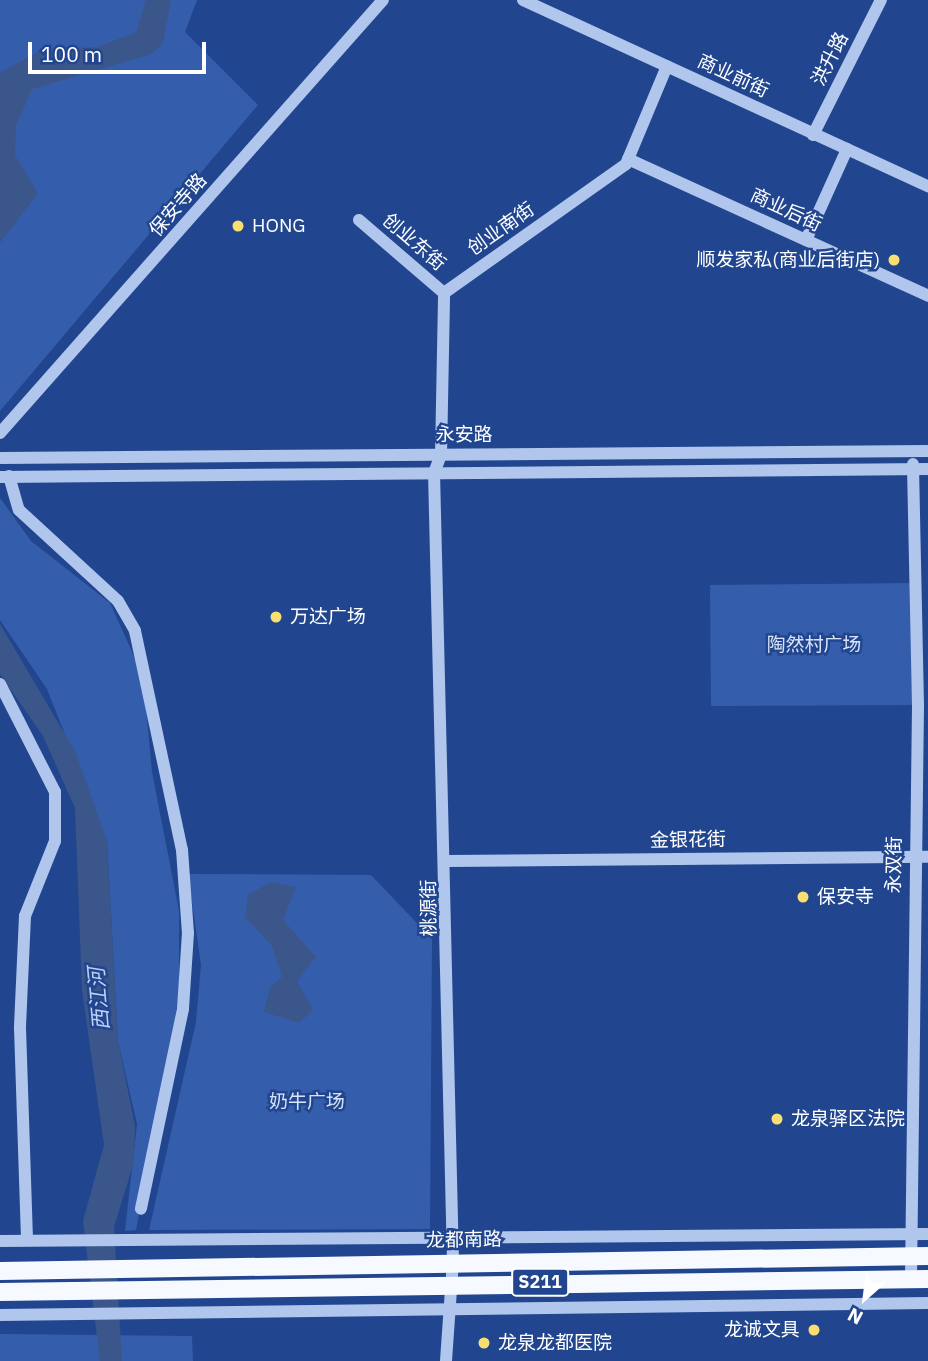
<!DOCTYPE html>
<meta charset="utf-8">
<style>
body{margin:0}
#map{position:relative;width:928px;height:1361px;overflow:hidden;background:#21468f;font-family:"IBM Plex Sans","Noto Sans SC",sans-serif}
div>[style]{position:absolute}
.green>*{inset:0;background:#345eac}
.water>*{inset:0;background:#3b568b}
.river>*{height:21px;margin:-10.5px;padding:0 10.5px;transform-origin:10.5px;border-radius:10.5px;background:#3b568b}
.minor>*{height:12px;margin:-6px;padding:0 6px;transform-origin:6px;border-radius:6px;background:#b0c6ec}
.major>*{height:18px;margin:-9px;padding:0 9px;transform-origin:9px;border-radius:9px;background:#f6f9ff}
.dots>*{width:19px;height:19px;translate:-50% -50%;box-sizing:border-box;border:4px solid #21468f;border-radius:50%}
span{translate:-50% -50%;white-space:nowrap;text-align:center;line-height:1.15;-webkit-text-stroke:5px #21468f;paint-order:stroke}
.shield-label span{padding:2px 5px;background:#21468f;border:2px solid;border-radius:5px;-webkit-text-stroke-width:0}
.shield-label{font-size:18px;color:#fff;font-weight:700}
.street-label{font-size:19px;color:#fff}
.poi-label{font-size:19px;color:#fff}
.left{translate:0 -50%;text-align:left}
.right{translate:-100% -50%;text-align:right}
.park-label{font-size:19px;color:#d6e2f9}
.water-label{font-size:21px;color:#bcd0f3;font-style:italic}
.north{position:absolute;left:830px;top:1263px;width:70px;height:70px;-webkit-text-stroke:5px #21468f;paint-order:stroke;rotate:208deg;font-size:19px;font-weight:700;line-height:28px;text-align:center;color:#fff}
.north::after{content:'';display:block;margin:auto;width:24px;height:32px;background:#fff;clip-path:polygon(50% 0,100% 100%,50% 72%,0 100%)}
.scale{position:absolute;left:28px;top:42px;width:178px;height:32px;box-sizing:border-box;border:4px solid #fff;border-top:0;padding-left:9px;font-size:21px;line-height:24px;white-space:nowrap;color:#fff;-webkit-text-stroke:5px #21468f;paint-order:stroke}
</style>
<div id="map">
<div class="green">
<div style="clip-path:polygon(0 0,197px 0,185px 32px,258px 105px,0 411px)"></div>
<div style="clip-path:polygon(0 498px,31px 541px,110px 603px,143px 676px,152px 772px,179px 911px,179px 995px,136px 1230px,125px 1231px,137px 1124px,118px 1041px,107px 841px,47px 689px,0 620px)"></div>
<div style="clip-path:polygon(917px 583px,918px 705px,711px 706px,710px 585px)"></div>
<div style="clip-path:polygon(188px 874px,371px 875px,432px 939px,430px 1229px,149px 1230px,196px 1022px,201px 965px)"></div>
<div style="clip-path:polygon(0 1334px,192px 1336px,193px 1361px,0 1361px)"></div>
</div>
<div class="water">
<div style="clip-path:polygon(151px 0,171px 0,163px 43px,152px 54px,32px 89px,16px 126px,15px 155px,38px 193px,0 243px,0 79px,33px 60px,83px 60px,152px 31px)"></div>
<div style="clip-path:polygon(0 624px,76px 753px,107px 841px,118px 1041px,135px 1126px,134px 1162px,114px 1227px,122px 1361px,100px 1361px,83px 1221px,104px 1145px,82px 990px,75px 808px,43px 736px,0 674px)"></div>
<div style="clip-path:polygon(271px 882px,296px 887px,283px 920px,316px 957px,297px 981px,313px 1010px,299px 1023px,264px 1012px,270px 987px,282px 977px,272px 946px,245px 917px,248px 895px)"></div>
</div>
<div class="river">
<div style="left:0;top:102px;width:25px;rotate:-69deg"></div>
<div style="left:9px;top:79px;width:41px;rotate:-29.1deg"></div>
<div style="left:45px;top:59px;width:53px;rotate:-2.2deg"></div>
<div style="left:98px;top:57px;width:49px;rotate:-20.3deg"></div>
<div style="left:144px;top:40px;width:42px;rotate:-73.3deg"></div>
</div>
<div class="minor">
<div style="left:523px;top:0;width:446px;rotate:24.7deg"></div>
<div style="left:813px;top:135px;width:151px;rotate:-63.3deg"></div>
<div style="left:628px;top:159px;width:330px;rotate:24.5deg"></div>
<div style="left:359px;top:220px;width:112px;rotate:40.7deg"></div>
<div style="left:806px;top:240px;width:100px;rotate:-65.7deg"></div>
<div style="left:0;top:433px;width:578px;rotate:-48.51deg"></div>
<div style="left:0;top:458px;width:928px;rotate:-0.43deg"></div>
<div style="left:9px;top:476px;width:35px;rotate:74deg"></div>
<div style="left:19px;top:510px;width:134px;rotate:42.6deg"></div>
<div style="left:118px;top:601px;width:34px;rotate:60deg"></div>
<div style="left:135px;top:631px;width:224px;rotate:77.9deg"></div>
<div style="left:182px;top:850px;width:83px;rotate:85.9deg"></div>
<div style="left:188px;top:933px;width:76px;rotate:93.8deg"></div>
<div style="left:183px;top:1009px;width:204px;rotate:101.9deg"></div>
<div style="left:0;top:477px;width:928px;rotate:-0.49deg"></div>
<div style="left:0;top:684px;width:121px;rotate:63deg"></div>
<div style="left:55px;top:792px;width:49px;rotate:90deg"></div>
<div style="left:55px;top:841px;width:81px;rotate:111.8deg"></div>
<div style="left:25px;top:916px;width:112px;rotate:92.6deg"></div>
<div style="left:20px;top:1028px;width:212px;rotate:88.1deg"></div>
<div style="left:447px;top:861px;width:481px;rotate:-0.5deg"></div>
<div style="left:0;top:1241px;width:928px;rotate:-0.43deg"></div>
<div style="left:911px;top:1279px;width:574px;rotate:-89.3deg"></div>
<div style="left:918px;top:705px;width:241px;rotate:-91.2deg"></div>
<div style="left:0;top:1315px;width:928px;rotate:-0.74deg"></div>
<div style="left:446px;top:1361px;width:100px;rotate:-86deg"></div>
<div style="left:453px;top:1261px;width:788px;rotate:-91.38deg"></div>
<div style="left:434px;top:473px;width:19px;rotate:-69deg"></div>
<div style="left:441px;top:455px;width:162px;rotate:-88.9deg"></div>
<div style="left:444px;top:293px;width:223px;rotate:-35.3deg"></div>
<div style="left:626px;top:164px;width:106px;rotate:-67.3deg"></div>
</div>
<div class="major">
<div style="left:0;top:1271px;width:928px;rotate:-0.93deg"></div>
<div style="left:0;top:1292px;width:928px;rotate:-0.8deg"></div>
</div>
<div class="dots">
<div style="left:238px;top:226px;background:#f9df72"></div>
<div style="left:894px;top:260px;background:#f9df72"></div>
<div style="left:276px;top:617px;background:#f9df72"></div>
<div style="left:803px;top:897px;background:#f9df72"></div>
<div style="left:777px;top:1119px;background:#f9df72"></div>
<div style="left:814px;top:1330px;background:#f9df72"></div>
<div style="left:484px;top:1343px;background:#f9df72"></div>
</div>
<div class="shield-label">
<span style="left:540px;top:1282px">S211</span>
</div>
<div class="street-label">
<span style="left:830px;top:59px;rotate:-63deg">洪升路</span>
<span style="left:733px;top:76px;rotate:25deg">商业前街</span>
<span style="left:178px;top:205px;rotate:-49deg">保安寺路</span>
<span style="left:786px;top:210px;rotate:25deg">商业后街</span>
<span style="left:501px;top:229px;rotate:-35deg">创业南街</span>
<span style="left:414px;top:242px;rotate:41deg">创业东街</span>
<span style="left:464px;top:435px">永安路</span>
<span style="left:688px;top:840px;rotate:-1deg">金银花街</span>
<span style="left:894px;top:865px;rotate:-89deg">永双街</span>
<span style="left:429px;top:908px;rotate:-91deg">桃源街</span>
<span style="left:464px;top:1240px;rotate:-1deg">龙都南路</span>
</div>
<div class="poi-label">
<span class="left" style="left:252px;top:226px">HONG</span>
<span class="right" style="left:880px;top:260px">顺发家私(商业后街店)</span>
<span class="left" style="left:290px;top:617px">万达广场</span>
<span class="left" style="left:817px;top:897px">保安寺</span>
<span class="left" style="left:791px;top:1119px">龙泉驿区法院</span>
<span class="right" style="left:800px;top:1330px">龙诚文具</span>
<span class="left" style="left:498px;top:1343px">龙泉龙都医院</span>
</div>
<div class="park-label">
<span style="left:814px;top:645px">陶然村广场</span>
<span style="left:307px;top:1102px">奶牛广场</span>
</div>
<div class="water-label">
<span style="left:98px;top:999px;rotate:-95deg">西江河</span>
</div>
<div class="north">N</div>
<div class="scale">100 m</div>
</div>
